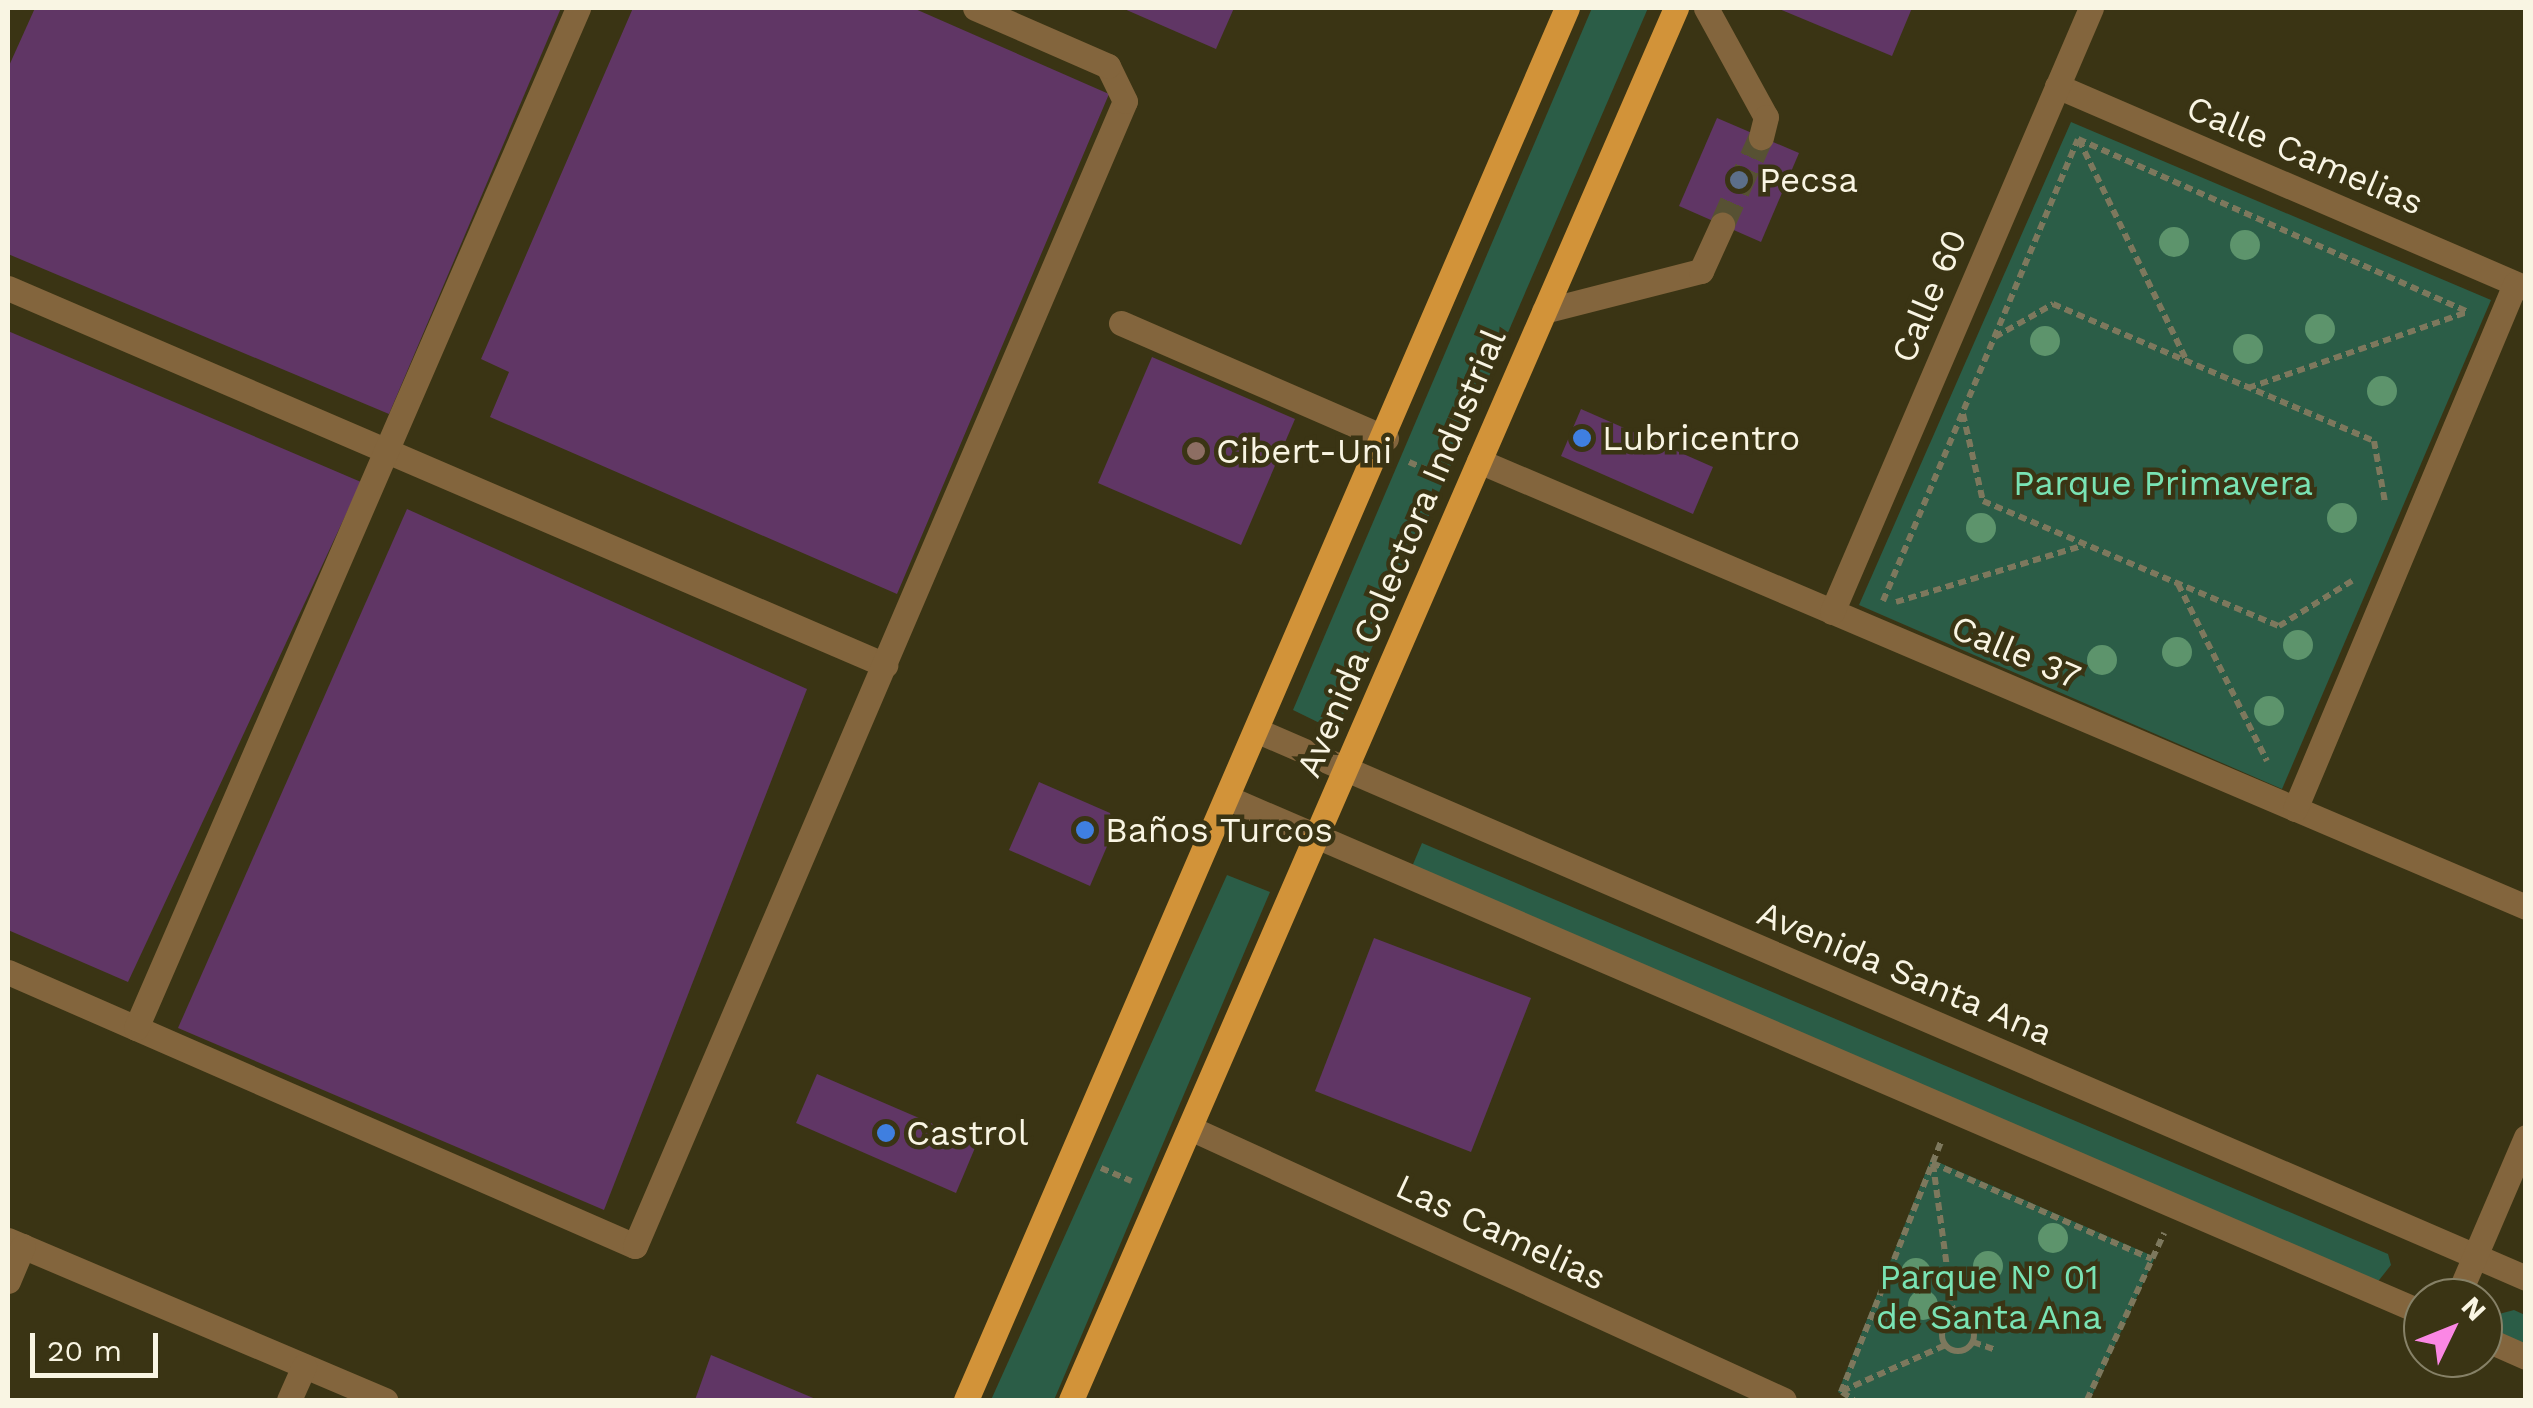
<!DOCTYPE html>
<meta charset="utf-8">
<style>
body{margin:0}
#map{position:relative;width:2533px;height:1408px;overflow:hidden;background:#3a3414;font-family:"Work Sans",sans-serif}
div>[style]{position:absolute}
.green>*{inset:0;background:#2b5d47}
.building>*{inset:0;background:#603665}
.minor-tunnel>*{height:25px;margin-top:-12.5px;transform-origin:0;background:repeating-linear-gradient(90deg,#575133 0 25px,transparent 0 37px)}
.path>*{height:6px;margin-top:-3px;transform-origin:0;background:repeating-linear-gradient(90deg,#7d785d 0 8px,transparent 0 13px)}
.path>.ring{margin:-3px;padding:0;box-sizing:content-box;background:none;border:6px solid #7d785d;border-radius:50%}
.minor>*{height:25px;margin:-12.5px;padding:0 12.5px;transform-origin:12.5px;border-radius:12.5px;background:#83653d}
.major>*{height:25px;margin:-12.5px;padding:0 12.5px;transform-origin:12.5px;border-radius:12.5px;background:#d29339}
.trees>*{width:30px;height:30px;margin:-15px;border-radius:50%;background:#5d946c}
.dots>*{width:28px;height:28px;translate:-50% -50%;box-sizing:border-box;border:5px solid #3a3414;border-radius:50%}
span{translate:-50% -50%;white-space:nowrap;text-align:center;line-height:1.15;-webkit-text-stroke:9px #3a3414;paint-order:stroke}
.street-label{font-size:35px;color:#f9f5e3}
.poi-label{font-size:35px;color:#f9f5e3}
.left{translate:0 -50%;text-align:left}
.park-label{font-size:35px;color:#79e3b4}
.frame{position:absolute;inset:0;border:10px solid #f9f5e3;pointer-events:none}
.north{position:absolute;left:2403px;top:1278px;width:100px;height:100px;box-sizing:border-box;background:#3a3414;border:2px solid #868167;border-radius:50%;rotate:47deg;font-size:28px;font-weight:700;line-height:40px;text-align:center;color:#f9f5e3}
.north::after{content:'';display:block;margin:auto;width:35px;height:45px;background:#fb87e5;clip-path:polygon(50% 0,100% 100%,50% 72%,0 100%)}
.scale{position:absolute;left:30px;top:1333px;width:128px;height:45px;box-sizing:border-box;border:5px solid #f9f5e3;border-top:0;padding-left:12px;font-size:30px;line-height:35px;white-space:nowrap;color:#f9f5e3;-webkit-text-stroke:8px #3a3414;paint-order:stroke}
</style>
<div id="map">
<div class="green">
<div style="clip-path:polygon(1592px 8px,1648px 8px,1336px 731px,1293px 710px)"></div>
<div style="clip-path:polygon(2071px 122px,2491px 300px,2282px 789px,1859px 605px)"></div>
<div style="clip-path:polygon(1422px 843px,2388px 1254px,2391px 1265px,2376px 1284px,1411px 869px)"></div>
<div style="clip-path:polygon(1227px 875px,1270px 892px,1054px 1400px,991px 1400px)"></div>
<div style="clip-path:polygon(1931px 1159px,2155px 1257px,2090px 1400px,1850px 1400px,1838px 1392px)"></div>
<div style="clip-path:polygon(2514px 1310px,2525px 1315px,2525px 1347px,2497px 1335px,2492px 1326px,2499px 1314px)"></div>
</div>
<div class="building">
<div style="clip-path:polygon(35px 8px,561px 8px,389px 414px,8px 254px,8px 68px)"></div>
<div style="clip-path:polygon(633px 8px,913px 8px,1109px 94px,897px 594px,490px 417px,509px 372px,481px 359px)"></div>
<div style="clip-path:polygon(1122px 8px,1234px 8px,1216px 49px)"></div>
<div style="clip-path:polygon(1777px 8px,1912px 8px,1892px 56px)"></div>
<div style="clip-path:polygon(1717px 118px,1799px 153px,1761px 242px,1679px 206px)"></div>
<div style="clip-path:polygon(8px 331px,361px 482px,128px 982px,8px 930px)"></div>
<div style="clip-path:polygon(1152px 357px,1295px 419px,1241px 545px,1098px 483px)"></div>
<div style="clip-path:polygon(1581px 409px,1713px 467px,1693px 514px,1561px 456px)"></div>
<div style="clip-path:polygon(407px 509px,807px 689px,604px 1210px,178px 1028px)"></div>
<div style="clip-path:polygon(1039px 782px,1110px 813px,1114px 830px,1090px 886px,1009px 850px)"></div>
<div style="clip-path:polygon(1374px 938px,1531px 998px,1471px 1152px,1315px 1091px)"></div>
<div style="clip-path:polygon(817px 1074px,977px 1143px,956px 1193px,796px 1123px)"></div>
<div style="clip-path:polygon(711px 1355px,818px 1400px,695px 1400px)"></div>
</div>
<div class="minor-tunnel">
<div style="left:1722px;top:225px;width:96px;rotate:-66.1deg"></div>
</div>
<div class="path">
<div style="left:2078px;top:139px;width:428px;rotate:23.9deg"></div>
<div style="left:2079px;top:140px;width:246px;rotate:64deg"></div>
<div style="left:1995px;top:337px;width:67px;rotate:-29.6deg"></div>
<div style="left:2053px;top:304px;width:349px;rotate:23.1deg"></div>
<div style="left:2374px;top:441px;width:62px;rotate:79.8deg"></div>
<div style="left:2248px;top:388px;width:233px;rotate:-19.1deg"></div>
<div style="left:1963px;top:414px;width:89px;rotate:77.1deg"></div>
<div style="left:1983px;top:501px;width:321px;rotate:22.9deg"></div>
<div style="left:2279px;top:626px;width:86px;rotate:-31.7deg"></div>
<div style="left:1409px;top:462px;width:33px;rotate:23deg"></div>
<div style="left:2178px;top:584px;width:198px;rotate:63.3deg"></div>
<div style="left:1883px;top:601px;width:501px;rotate:-67.12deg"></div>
<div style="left:1896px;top:602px;width:197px;rotate:-16.8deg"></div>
<div style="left:1932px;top:1163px;width:240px;rotate:23.6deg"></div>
<div style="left:1933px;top:1164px;width:157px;rotate:82.3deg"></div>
<div style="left:1101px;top:1168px;width:33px;rotate:23deg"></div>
<div class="ring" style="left:1942px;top:1319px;width:26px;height:26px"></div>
<div style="left:1973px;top:1342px;width:24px;rotate:19deg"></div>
<div style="left:1842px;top:1391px;width:114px;rotate:-23.9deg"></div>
<div style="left:1841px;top:1392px;width:269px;rotate:-68.2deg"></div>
<div style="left:1842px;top:1392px;width:14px;rotate:34deg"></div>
<div style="left:2087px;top:1400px;width:184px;rotate:-65.2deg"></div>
</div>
<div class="minor">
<div style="left:1706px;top:8px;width:124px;rotate:61.2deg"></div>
<div style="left:1766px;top:117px;width:21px;rotate:104deg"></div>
<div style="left:2057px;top:86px;width:511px;rotate:23.3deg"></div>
<div style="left:8px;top:288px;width:955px;rotate:23.26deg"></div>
<div style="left:1544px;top:311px;width:162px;rotate:-14.3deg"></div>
<div style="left:1701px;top:271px;width:51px;rotate:-65.5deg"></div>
<div style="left:1121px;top:323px;width:289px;rotate:23.5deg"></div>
<div style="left:1479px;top:461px;width:1138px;rotate:23.07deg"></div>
<div style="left:1832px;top:612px;width:657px;rotate:-66.79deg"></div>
<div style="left:1258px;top:731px;width:1381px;rotate:23.33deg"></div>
<div style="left:1228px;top:798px;width:1301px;rotate:23.31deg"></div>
<div style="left:2295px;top:809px;width:569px;rotate:-67.26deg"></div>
<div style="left:8px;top:972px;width:684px;rotate:23.61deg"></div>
<div style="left:635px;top:1246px;width:1245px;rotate:-66.83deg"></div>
<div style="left:1125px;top:101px;width:39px;rotate:-116deg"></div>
<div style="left:1108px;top:66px;width:145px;rotate:-156.4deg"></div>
<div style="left:136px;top:1028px;width:1112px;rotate:-66.57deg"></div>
<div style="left:1190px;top:1128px;width:653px;rotate:24.6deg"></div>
<div style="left:8px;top:1240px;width:410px;rotate:23deg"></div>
<div style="left:8px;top:1281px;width:38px;rotate:-67deg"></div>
<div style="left:2457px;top:1298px;width:175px;rotate:-66.8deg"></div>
<div style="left:2483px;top:1338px;width:47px;rotate:23.8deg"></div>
<div style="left:289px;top:1400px;width:37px;rotate:-66deg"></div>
</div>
<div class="major">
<div style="left:966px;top:1400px;width:1516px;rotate:-66.65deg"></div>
<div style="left:1071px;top:1400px;width:1518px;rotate:-66.51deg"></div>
</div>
<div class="trees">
<div style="left:2174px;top:242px"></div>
<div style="left:2245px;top:245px"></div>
<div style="left:2320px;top:329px"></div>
<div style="left:2045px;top:341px"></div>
<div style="left:2248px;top:349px"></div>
<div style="left:2382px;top:391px"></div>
<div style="left:2342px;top:518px"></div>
<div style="left:1981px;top:528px"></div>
<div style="left:2298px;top:645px"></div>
<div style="left:2177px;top:652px"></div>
<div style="left:2102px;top:660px"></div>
<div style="left:2269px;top:711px"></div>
<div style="left:2053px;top:1238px"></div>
<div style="left:1988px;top:1266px"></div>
<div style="left:1916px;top:1273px"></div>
<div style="left:1923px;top:1305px"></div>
</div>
<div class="dots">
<div style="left:1739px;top:180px;background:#5c6f8a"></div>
<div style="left:1582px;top:438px;background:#3f7fe0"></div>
<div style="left:1196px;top:451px;background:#8d6e63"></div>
<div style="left:1085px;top:830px;background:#3f7fe0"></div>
<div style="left:886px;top:1133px;background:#3f7fe0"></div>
</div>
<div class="street-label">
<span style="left:2305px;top:155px;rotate:23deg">Calle Camelias</span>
<span style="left:1929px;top:296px;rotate:-67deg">Calle 60</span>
<span style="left:1401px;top:553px;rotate:-67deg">Avenida Colectora Industrial</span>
<span style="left:2016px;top:652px;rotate:23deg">Calle 37</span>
<span style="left:1905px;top:973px;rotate:23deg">Avenida Santa Ana</span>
<span style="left:1501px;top:1232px;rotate:25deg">Las Camelias</span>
</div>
<div class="poi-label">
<span class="left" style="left:1759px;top:180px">Pecsa</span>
<span class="left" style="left:1602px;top:438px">Lubricentro</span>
<span class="left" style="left:1216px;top:451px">Cibert-Uni</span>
<span class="left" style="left:1105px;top:830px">Baños Turcos</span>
<span class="left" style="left:906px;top:1133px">Castrol</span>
</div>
<div class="park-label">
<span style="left:2163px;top:483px">Parque Primavera</span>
<span style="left:1989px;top:1297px">Parque N° 01<br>de Santa Ana</span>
</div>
<div class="frame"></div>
<div class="north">N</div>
<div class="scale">20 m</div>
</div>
